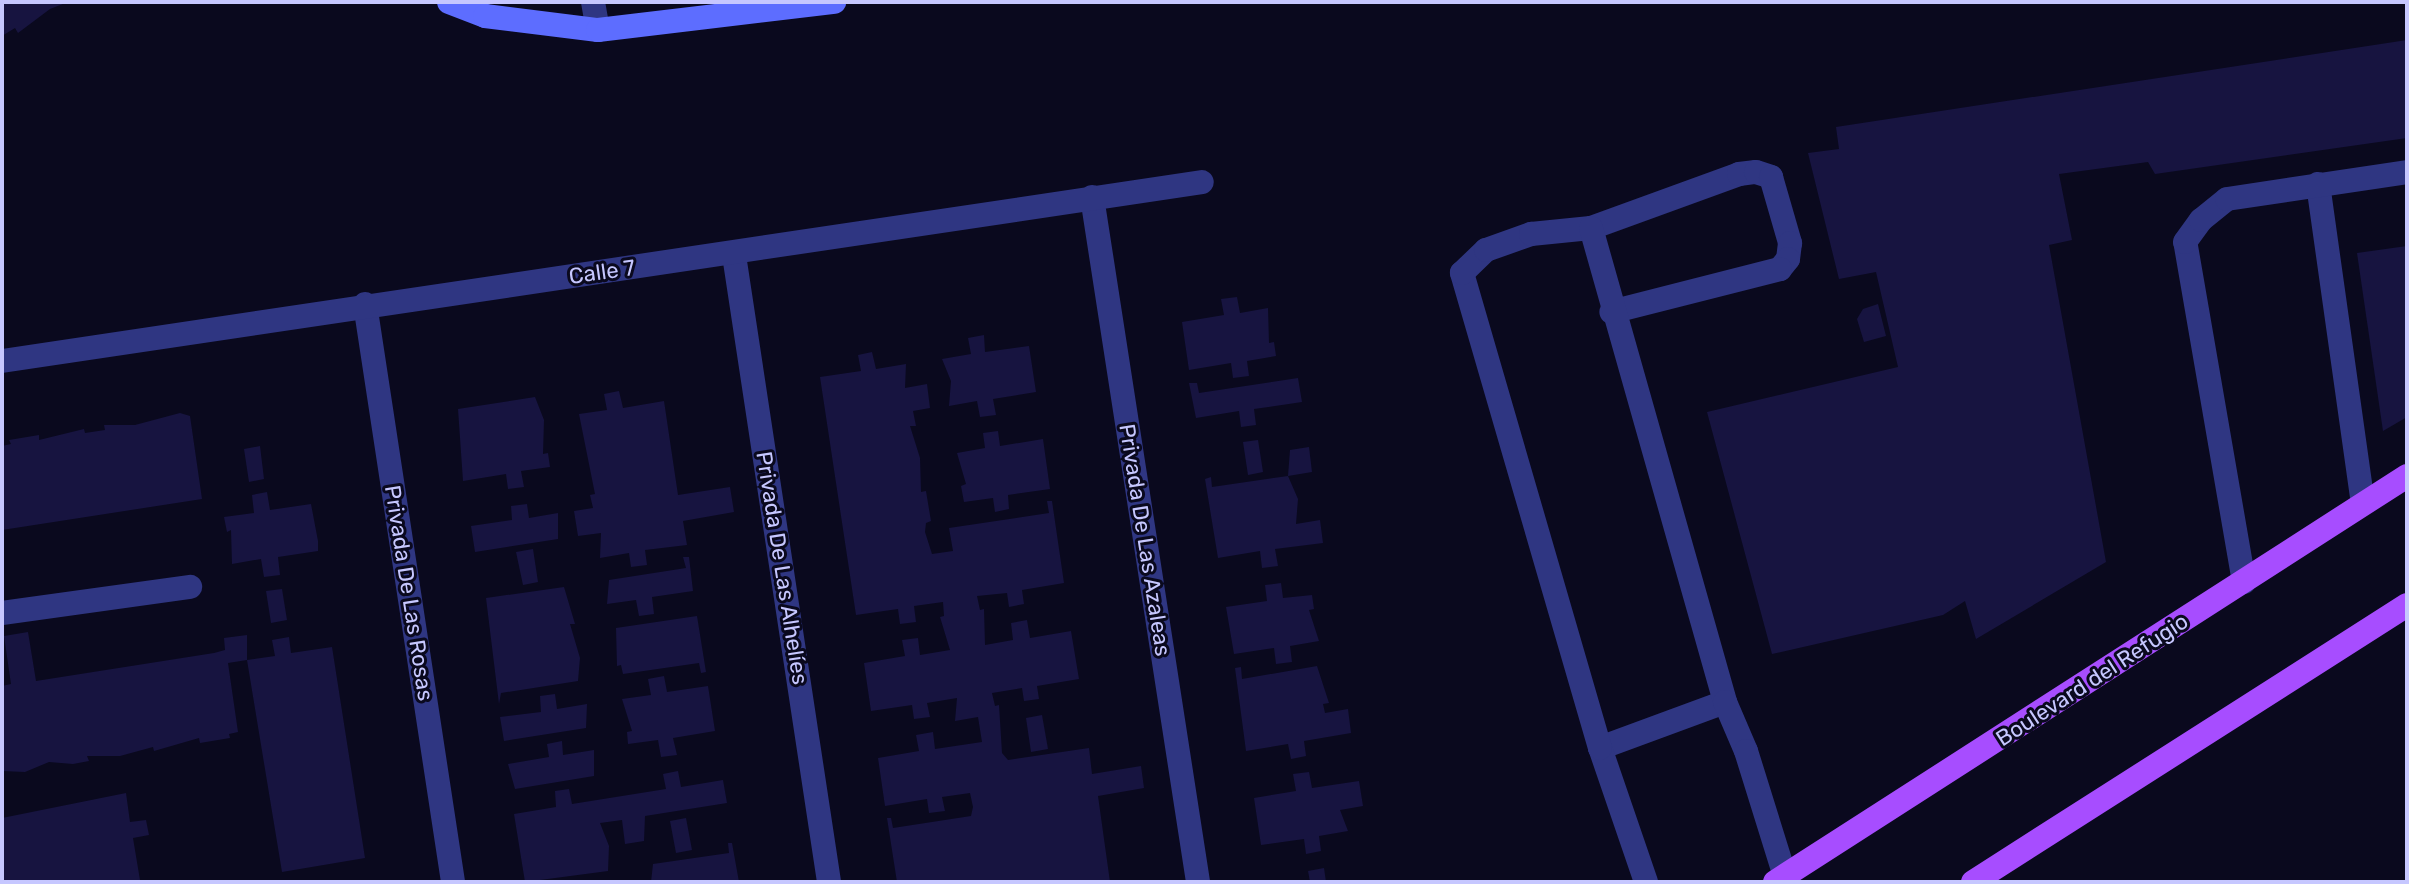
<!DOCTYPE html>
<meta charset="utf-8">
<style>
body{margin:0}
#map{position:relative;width:2409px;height:884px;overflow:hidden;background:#0a091e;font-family:Rubik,sans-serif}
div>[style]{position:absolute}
.building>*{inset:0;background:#171440}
.lane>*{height:24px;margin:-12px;padding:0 12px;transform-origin:12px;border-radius:12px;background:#2f3682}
.street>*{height:24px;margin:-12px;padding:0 12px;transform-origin:12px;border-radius:12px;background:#2f3682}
.secondary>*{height:24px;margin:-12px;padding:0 12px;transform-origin:12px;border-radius:12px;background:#5d6dff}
.primary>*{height:24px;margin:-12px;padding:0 12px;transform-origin:12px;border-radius:12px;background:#a74dff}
span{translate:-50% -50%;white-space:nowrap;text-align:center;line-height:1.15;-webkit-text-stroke:6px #0a091e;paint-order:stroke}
.street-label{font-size:22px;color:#c6c7ff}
.frame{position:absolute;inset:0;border:4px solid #c6c7ff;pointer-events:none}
</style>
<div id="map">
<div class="building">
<div style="clip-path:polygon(2px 2px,68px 2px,50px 9px,18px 33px,15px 28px,2px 36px)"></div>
<div style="clip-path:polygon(2407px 40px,2407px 138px,2155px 174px,2148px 162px,2059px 174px,2072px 240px,2049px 245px,2106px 562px,1976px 639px,1965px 601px,1943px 615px,1772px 654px,1707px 412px,1898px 367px,1876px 272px,1839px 279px,1808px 153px,1839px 149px,1836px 127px)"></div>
<div style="clip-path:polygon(2407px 246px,2407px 417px,2383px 431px,2357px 253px)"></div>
<div style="clip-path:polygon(1237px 297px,1240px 313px,1268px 308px,1269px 343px,1274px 342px,1276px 356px,1247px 361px,1249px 376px,1233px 378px,1231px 363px,1189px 370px,1182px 322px,1224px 315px,1221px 299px)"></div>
<div style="clip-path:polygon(1878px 304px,1886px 336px,1864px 342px,1857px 319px,1863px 309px)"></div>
<div style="clip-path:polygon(984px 335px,985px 352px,1029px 346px,1036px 392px,993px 399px,996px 415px,980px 417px,977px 401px,949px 406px,951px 381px,942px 359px,971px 354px,968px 338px)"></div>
<div style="clip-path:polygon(872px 352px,876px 369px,906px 364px,905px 388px,927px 384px,930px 408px,913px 411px,916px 426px,910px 426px,920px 458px,921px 492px,926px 491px,931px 521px,926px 523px,925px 532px,932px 554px,953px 551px,949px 528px,1049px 513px,1047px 501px,1052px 501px,1064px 583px,1022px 590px,1024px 604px,1009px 607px,1007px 593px,977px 596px,980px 610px,984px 609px,985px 645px,1013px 640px,1011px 623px,1027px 620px,1030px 638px,1071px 631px,1079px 679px,1037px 686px,1039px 699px,1024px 701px,1022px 688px,992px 693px,995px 706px,999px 705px,1002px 753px,1008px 760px,1089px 748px,1092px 774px,1141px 766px,1144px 788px,1098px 796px,1110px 882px,897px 882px,887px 818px,891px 818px,893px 828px,971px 816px,973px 807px,970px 793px,942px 797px,945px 811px,929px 813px,927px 799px,885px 806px,878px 758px,919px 751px,916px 735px,933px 732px,935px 749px,982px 742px,978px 717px,955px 721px,957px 698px,927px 703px,930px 717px,914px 719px,912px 705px,871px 711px,864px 663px,905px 656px,902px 640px,918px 638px,920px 655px,950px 650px,940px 617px,944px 616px,943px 602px,914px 606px,916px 622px,900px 624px,898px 609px,856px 615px,820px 377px,861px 371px,858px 355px)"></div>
<div style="clip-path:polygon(1298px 378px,1302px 402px,1254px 409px,1256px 425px,1241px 427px,1239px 411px,1196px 418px,1189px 383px,1197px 383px,1199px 393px)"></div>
<div style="clip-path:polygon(619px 391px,623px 408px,664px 401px,678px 495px,730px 487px,734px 512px,683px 521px,687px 545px,645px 550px,647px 565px,631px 567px,629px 553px,600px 558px,601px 533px,578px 536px,574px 511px,593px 508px,590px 495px,595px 494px,579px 414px,607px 410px,604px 394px)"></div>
<div style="clip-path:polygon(535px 397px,544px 420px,543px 454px,548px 453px,550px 467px,521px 471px,524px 487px,508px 489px,506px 474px,463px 481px,458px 409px)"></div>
<div style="clip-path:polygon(180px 413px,190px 416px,202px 499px,2px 530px,2px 446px,11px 444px,9px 440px,39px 435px,39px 440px,84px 429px,85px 433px,105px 430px,104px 425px,135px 425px)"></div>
<div style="clip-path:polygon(998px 431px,1000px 446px,1043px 439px,1050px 489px,1008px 495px,1009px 509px,995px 512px,993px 498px,964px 502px,961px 486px,966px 484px,957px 453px,985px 448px,983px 433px)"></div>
<div style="clip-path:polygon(1258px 440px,1263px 472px,1248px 475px,1243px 442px)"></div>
<div style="clip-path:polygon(260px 446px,264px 479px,249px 482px,244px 449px)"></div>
<div style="clip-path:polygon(1309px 447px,1312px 472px,1288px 476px,1290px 450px)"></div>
<div style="clip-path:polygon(1288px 476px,1298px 499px,1296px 524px,1320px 520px,1323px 543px,1275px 549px,1278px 566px,1262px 568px,1260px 551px,1218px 558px,1205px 479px,1211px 477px,1212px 487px)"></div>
<div style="clip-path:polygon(267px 492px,270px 510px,311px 504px,318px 541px,318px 551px,278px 557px,280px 575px,264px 577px,261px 559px,232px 564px,231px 530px,227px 532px,224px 517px,254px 513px,252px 495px)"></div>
<div style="clip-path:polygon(527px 504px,529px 518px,558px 513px,558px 539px,475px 552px,471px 526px,512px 520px,511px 506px)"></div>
<div style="clip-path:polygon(533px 549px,538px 582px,523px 585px,516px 552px)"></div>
<div style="clip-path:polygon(683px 557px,689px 557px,693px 591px,652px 597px,654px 614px,639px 616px,636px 600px,607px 604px,609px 580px,686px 568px)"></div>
<div style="clip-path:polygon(1281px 583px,1283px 598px,1312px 595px,1314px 609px,1309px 610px,1319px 641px,1290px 646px,1292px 662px,1276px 664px,1274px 648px,1234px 654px,1226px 607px,1267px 601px,1265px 585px)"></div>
<div style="clip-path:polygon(564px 587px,575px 624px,570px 624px,580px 658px,578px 681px,501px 693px,499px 704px,486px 598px)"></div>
<div style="clip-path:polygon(282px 589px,287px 620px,271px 623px,266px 591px)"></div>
<div style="clip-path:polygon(697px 616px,706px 672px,701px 673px,699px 663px,623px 674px,621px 665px,617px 666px,616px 628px)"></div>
<div style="clip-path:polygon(28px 632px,36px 681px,214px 653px,225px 650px,224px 638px,247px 635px,247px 660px,228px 663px,238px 732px,229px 734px,230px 738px,200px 743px,199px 738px,154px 751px,153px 747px,120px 756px,87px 756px,89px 761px,73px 764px,49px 762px,25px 772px,2px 771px,2px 686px,11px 684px,4px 636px)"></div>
<div style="clip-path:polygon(289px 637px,291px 653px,332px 647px,365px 858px,282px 872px,247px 660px,275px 656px,272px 640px)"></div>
<div style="clip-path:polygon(1317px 666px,1329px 703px,1323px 704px,1325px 713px,1348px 709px,1351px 733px,1304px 741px,1306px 756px,1291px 759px,1288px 744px,1246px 751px,1235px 668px,1241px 667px,1242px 679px)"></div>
<div style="clip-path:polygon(664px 676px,667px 692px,708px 686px,715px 731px,673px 738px,677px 755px,661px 757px,658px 740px,628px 744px,627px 732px,632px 731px,622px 699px,651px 695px,648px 679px)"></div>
<div style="clip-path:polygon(555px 694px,557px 709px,587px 704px,586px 728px,504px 741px,500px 717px,541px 712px,540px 696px)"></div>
<div style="clip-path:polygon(1042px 715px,1048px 749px,1031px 752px,1026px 718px)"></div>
<div style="clip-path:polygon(562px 741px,563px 755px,594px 750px,594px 776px,515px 789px,508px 764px,549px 757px,547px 744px)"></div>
<div style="clip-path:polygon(678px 771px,681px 787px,723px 780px,727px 803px,645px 816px,644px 841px,625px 844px,622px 820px,600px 823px,609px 846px,608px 871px,525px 882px,514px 814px,556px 807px,555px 791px,569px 789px,572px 804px,666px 789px,663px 774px)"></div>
<div style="clip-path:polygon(1309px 772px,1312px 788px,1359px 781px,1363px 806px,1340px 810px,1348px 831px,1319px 836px,1321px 851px,1306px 854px,1304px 839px,1261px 845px,1254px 798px,1296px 791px,1293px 774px)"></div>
<div style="clip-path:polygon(126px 793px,130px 822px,146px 820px,149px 835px,133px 838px,140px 880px,2px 882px,2px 818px)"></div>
<div style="clip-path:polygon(686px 818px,692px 850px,676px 853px,670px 821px)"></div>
<div style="clip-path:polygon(728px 843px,732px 843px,739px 882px,651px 882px,653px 864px,729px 853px)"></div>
<div style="clip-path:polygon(1324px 868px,1326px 882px,1310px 882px,1308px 871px)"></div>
</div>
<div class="lane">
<div style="left:2318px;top:184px;width:322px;rotate:82deg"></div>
<div style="left:1591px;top:228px;width:158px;rotate:-20deg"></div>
<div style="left:1739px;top:174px;width:17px;rotate:-7deg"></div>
<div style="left:1756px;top:172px;width:16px;rotate:18deg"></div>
<div style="left:1771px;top:177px;width:69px;rotate:73.9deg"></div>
<div style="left:1790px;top:243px;width:16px;rotate:97deg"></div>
<div style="left:1788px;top:259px;width:13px;rotate:129deg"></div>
<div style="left:1780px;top:269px;width:174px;rotate:165.7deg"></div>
<div style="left:2244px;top:582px;width:345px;rotate:-99.8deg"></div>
<div style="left:2185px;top:242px;width:27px;rotate:-54deg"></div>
<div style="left:2201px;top:220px;width:33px;rotate:-39deg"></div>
<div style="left:2227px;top:199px;width:182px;rotate:-8.5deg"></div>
<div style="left:1600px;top:748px;width:133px;rotate:-20.2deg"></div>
<div style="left:1646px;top:882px;width:142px;rotate:-108.9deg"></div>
<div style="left:1600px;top:748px;width:495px;rotate:-106.2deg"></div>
<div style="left:1462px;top:273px;width:33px;rotate:-44deg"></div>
<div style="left:1486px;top:250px;width:48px;rotate:-19.6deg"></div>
<div style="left:1531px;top:234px;width:60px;rotate:-5.7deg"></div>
<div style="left:1591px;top:228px;width:493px;rotate:74.2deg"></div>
<div style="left:1725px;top:702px;width:53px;rotate:66.8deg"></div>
<div style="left:1746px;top:751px;width:131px;rotate:72.7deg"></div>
</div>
<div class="street">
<div style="left:593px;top:2px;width:28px;rotate:80deg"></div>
<div style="left:1092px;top:197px;width:693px;rotate:81.2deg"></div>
<div style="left:734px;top:255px;width:634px;rotate:81.38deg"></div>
<div style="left:365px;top:304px;width:585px;rotate:81.34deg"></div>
<div style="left:2px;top:361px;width:1213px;rotate:-8.48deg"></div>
<div style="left:2px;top:613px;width:190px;rotate:-7.9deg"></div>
</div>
<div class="secondary">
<div style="left:449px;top:2px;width:39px;rotate:21deg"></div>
<div style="left:485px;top:16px;width:114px;rotate:7.1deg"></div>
<div style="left:598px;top:30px;width:238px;rotate:-6.8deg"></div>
</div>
<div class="primary">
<div style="left:1775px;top:882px;width:751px;rotate:-32.72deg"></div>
<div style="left:1973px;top:882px;width:515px;rotate:-32.55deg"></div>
</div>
<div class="street-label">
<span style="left:602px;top:272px;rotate:-8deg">Calle 7</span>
<span style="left:1145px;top:540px;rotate:81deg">Privada De Las Azaleas</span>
<span style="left:782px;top:568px;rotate:81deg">Privada De Las Alhelíes</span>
<span style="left:409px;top:593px;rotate:81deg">Privada De Las Rosas</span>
<span style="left:2092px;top:680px;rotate:-33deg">Boulevard del Refugio</span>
</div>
<div class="frame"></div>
</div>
